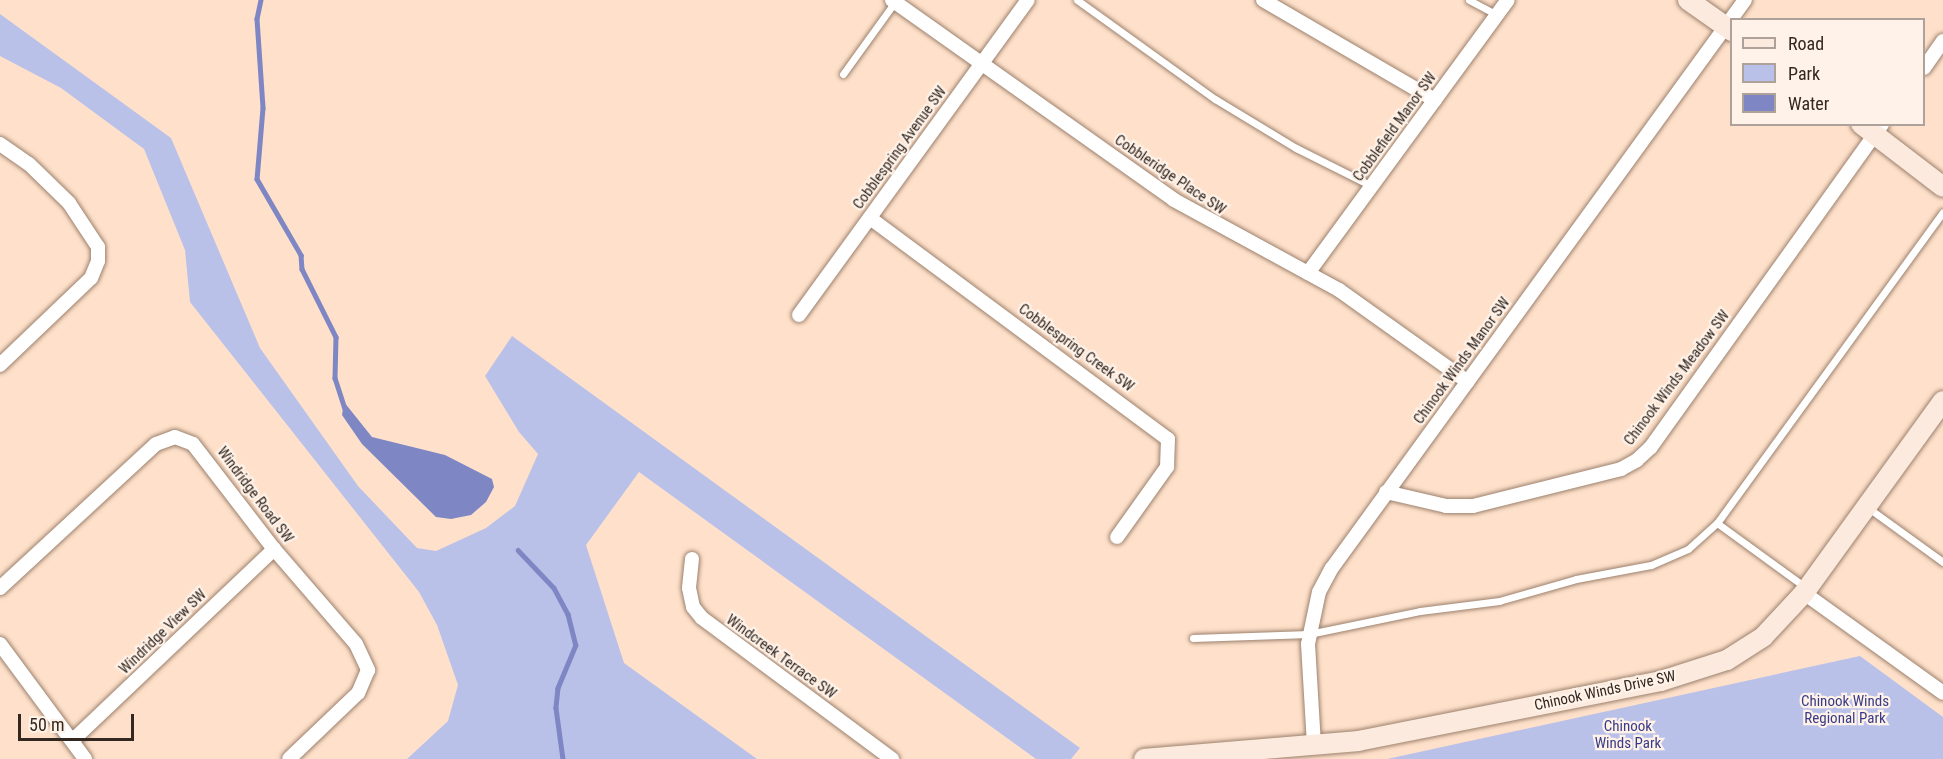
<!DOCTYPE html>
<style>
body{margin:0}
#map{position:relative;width:1943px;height:759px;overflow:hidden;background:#ffe1cb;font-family:"Roboto Condensed",sans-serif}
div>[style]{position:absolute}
.green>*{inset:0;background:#bac1e9}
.water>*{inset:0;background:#7e87c4}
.stream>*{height:4.5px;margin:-2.25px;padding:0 2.25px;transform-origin:2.25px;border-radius:2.25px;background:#7e87c4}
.roads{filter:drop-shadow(0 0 2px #9c816d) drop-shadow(0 0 2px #9c816d)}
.lane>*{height:7px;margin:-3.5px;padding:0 3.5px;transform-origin:3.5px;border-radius:3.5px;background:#fff}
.street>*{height:14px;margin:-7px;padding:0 7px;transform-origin:7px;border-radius:7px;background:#fff}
.secondary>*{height:20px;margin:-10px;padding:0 10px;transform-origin:10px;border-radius:10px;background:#fbeadd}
span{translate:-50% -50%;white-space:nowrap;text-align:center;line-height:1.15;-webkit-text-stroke:4.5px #fef2e9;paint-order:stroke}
.street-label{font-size:15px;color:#332820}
.park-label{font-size:15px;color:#383c87}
.legend{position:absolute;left:1730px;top:18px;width:195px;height:108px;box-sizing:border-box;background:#fef2e9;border:2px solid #ada199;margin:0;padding:8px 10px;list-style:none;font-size:18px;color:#332820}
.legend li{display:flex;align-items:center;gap:12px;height:30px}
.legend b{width:30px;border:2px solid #ada199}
.scale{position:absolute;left:18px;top:714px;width:116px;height:27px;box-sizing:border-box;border:3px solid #332820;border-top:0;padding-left:8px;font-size:18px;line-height:21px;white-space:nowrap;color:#332820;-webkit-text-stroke:4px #fef2e9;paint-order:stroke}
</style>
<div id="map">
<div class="green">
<div style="clip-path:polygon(0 14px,171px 138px,260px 348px,358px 486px,417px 548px,436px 551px,486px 528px,515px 506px,538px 454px,519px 432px,485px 376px,512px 336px,1080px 748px,1071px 759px,1036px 759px,639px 472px,586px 545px,624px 663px,757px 759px,407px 759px,448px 721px,458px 685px,437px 625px,419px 592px,190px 302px,185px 250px,144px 149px,61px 88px,0 56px)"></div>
<div style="clip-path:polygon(1860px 656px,1943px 717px,1943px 759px,1387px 759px)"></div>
</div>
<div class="water">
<div style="clip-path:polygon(344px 402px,372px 437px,445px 455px,492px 479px,494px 487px,486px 502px,471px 515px,451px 519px,436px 517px,362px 444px,342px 415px)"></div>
</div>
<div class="stream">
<div style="left:261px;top:0;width:19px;rotate:102deg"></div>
<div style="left:257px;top:19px;width:89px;rotate:86.1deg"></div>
<div style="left:263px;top:108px;width:71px;rotate:94.8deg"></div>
<div style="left:257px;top:179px;width:88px;rotate:59.9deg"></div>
<div style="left:301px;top:255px;width:14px;rotate:86deg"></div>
<div style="left:302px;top:269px;width:76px;rotate:63.4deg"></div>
<div style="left:336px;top:337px;width:41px;rotate:91.4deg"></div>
<div style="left:335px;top:378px;width:33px;rotate:72deg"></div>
<div style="left:518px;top:550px;width:52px;rotate:46.5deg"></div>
<div style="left:554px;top:588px;width:30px;rotate:62deg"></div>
<div style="left:568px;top:614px;width:32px;rotate:76deg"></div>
<div style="left:576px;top:645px;width:47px;rotate:112.7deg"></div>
<div style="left:558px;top:688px;width:20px;rotate:96deg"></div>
<div style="left:556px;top:708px;width:51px;rotate:82.2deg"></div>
</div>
<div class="roads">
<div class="lane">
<div style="left:1077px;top:0;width:170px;rotate:35.7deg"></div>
<div style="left:1215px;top:99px;width:95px;rotate:31.2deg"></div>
<div style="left:1296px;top:148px;width:85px;rotate:26.6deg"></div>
<div style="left:1469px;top:0;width:32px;rotate:28deg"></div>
<div style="left:843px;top:74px;width:89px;rotate:-54.2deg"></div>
<div style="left:1867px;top:507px;width:94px;rotate:35.9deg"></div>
<div style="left:1717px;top:523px;width:109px;rotate:36deg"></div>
<div style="left:1193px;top:638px;width:116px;rotate:-2deg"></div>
<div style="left:1309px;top:634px;width:113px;rotate:-11.7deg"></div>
<div style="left:1420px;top:611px;width:80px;rotate:-7.2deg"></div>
<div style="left:1499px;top:601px;width:80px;rotate:-15.9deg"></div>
<div style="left:1576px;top:579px;width:76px;rotate:-10.6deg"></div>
<div style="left:1651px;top:565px;width:40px;rotate:-23.4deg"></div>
<div style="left:1688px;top:549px;width:39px;rotate:-42deg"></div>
<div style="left:1717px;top:523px;width:384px;rotate:-54deg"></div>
</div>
<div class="street">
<div style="left:892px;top:0;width:346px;rotate:35.3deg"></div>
<div style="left:1174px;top:200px;width:188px;rotate:28.6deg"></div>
<div style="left:1339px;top:290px;width:158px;rotate:35.5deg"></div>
<div style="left:1263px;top:0;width:199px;rotate:30.2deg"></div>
<div style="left:1924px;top:68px;width:33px;rotate:-55deg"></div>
<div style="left:0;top:144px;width:35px;rotate:35deg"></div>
<div style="left:29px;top:164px;width:56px;rotate:44.3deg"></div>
<div style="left:69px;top:203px;width:53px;rotate:56.6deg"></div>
<div style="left:98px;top:247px;width:14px;rotate:90deg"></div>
<div style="left:98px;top:261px;width:18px;rotate:112deg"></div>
<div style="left:91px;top:278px;width:126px;rotate:136.3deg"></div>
<div style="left:870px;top:218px;width:371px;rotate:36.6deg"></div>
<div style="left:1168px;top:439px;width:28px;rotate:92deg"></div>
<div style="left:1167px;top:467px;width:86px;rotate:125.5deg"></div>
<div style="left:1308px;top:273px;width:338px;rotate:-53.8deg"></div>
<div style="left:799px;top:315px;width:389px;rotate:-54deg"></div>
<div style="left:1386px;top:492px;width:62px;rotate:13.1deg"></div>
<div style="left:1446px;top:506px;width:27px"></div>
<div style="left:1473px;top:506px;width:153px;rotate:-14deg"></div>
<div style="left:1621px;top:469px;width:18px;rotate:-29deg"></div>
<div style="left:1637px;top:460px;width:19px;rotate:-43deg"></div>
<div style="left:1651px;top:447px;width:397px;rotate:-54.4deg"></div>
<div style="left:692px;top:559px;width:29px;rotate:96deg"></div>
<div style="left:689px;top:588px;width:19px;rotate:78deg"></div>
<div style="left:693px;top:607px;width:14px;rotate:51deg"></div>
<div style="left:702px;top:618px;width:237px;rotate:36.6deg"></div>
<div style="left:0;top:588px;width:212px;rotate:-42.7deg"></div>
<div style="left:156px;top:444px;width:20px;rotate:-20deg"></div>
<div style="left:175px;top:437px;width:19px;rotate:21deg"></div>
<div style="left:193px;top:444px;width:133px;rotate:52.4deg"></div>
<div style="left:274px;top:549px;width:125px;rotate:49.2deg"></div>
<div style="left:356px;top:644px;width:29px;rotate:65deg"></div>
<div style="left:368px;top:670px;width:25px;rotate:113deg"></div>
<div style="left:358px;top:693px;width:95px;rotate:136.3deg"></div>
<div style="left:1804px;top:593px;width:171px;rotate:35.7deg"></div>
<div style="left:0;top:644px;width:143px;rotate:53.5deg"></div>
<div style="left:74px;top:739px;width:276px;rotate:-43.5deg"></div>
<div style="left:1314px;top:745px;width:101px;rotate:-93.4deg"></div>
<div style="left:1308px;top:644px;width:53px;rotate:-78.1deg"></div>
<div style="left:1319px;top:592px;width:27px;rotate:-62deg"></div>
<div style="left:1332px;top:568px;width:702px;rotate:-53.98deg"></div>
</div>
<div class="secondary">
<div style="left:1688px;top:0;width:54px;rotate:35.2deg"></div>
<div style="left:1861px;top:124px;width:103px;rotate:37.5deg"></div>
<div style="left:1144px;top:759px;width:215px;rotate:-4.8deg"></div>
<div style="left:1358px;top:741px;width:309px;rotate:-11.2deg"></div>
<div style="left:1661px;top:681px;width:69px;rotate:-17.7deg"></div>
<div style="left:1727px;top:660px;width:43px;rotate:-32.6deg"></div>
<div style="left:1763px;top:637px;width:60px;rotate:-47deg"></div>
<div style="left:1804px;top:593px;width:237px;rotate:-54.1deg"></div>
</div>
</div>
<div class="street-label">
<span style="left:1395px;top:127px;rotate:-54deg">Cobblefield Manor SW</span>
<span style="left:900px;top:148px;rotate:-54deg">Cobblespring Avenue SW</span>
<span style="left:1170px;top:175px;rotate:34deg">Cobbleridge Place SW</span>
<span style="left:1076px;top:348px;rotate:36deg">Cobblespring Creek SW</span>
<span style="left:1462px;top:361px;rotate:-54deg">Chinook Winds Manor SW</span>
<span style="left:1677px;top:378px;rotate:-53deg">Chinook Winds Meadow SW</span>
<span style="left:255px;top:495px;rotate:53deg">Windridge Road SW</span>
<span style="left:163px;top:632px;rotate:-44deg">Windridge View SW</span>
<span style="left:781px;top:657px;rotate:36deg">Windcreek Terrace SW</span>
<span style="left:1605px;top:691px;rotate:-12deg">Chinook Winds Drive SW</span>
</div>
<div class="park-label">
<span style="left:1845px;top:710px">Chinook Winds<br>Regional Park</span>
<span style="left:1628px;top:735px">Chinook<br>Winds Park</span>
</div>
<ul class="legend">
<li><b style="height:8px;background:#fbeadd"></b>Road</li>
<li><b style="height:16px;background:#bac1e9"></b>Park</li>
<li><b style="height:16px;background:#7e87c4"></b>Water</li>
</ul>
<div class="scale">50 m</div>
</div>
